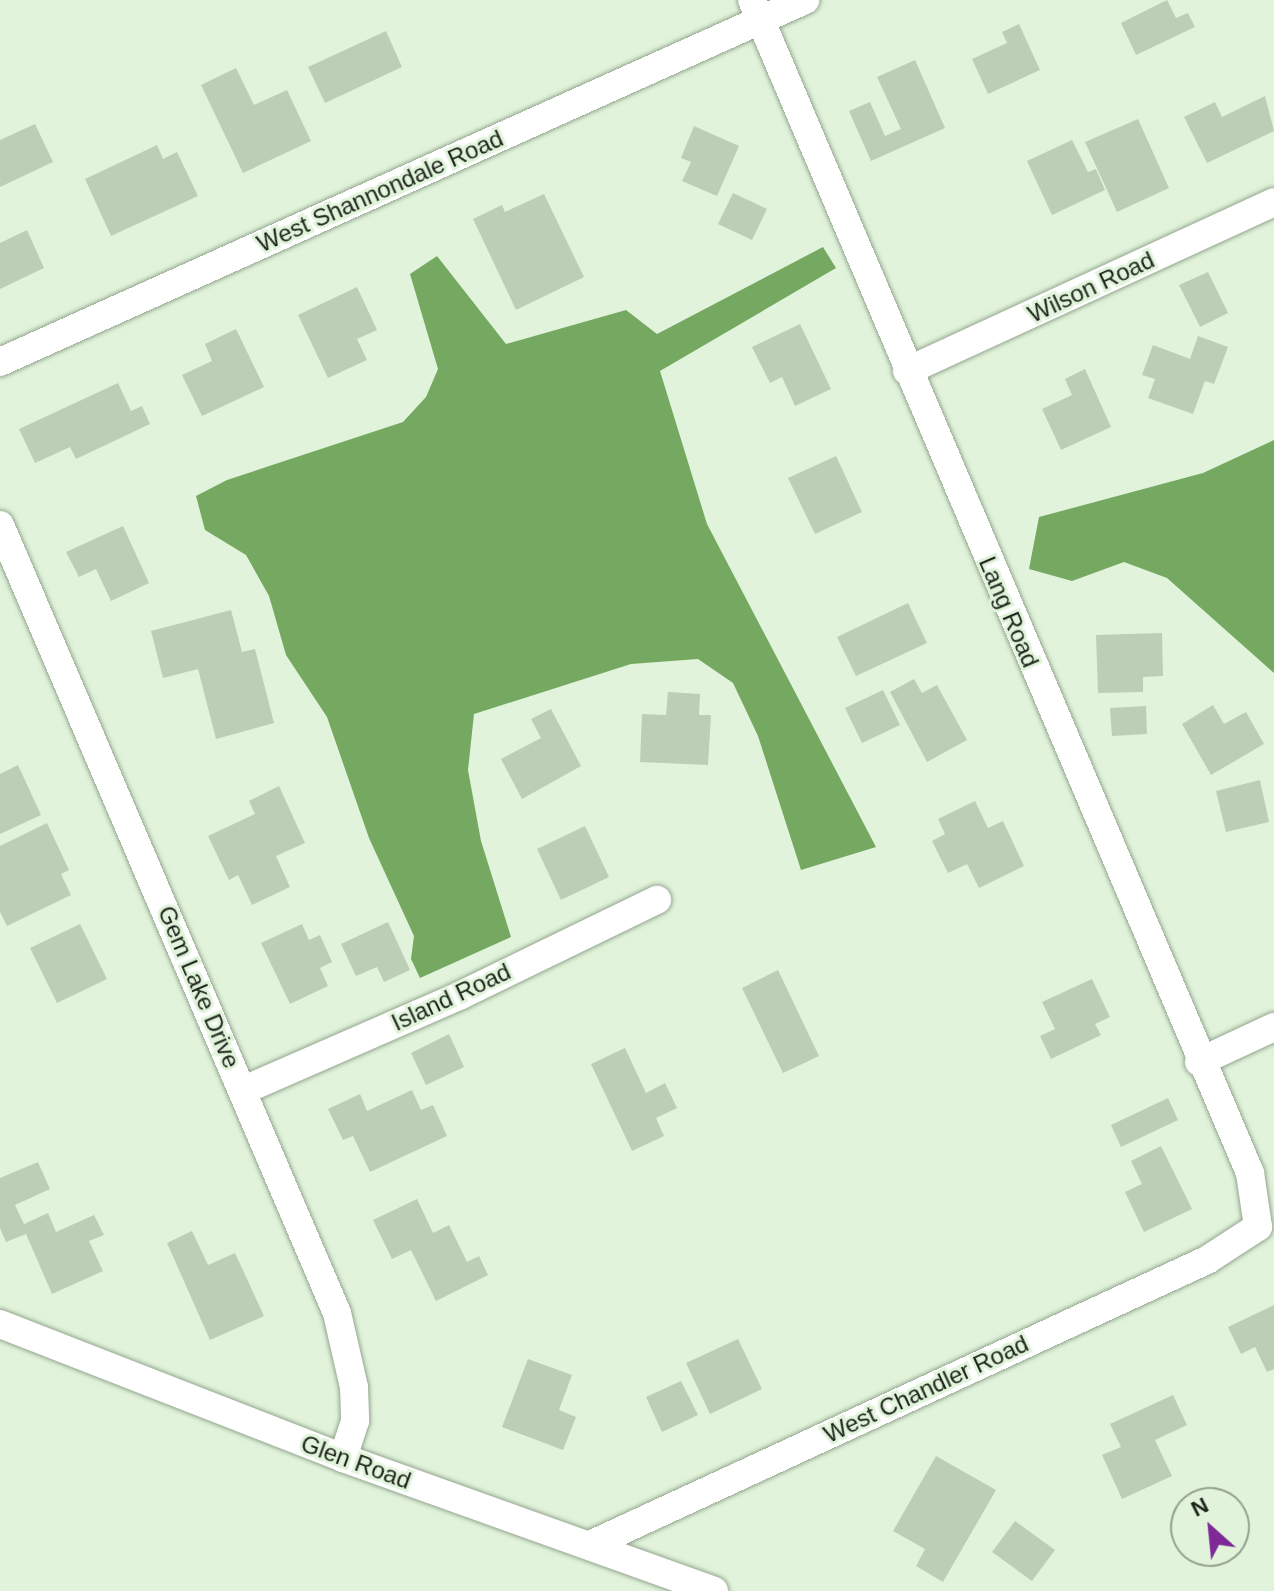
<!DOCTYPE html>
<style>
body{margin:0}
#map{position:relative;width:1274px;height:1591px;overflow:hidden;background:#e1f4db;font-family:Helvetica,sans-serif}
div>[style]{position:absolute}
.water>*{inset:0;background:#75a962}
.building>*{inset:0;background:#bcceb6}
.roads{filter:drop-shadow(0 0 2px #94a58f) drop-shadow(0 0 2px #94a58f)}
.street>*{height:28px;margin:-14px;padding:0 14px;transform-origin:14px;border-radius:14px;background:#fff}
span{translate:-50% -50%;white-space:nowrap;text-align:center;line-height:1.15;-webkit-text-stroke:6px #e1f4db;paint-order:stroke}
.street-label{font-size:24px;color:#1d241b}
.north{position:absolute;left:1170px;top:1487px;width:80px;height:80px;box-sizing:border-box;background:#e1f4db;border:2px solid #93a18e;border-radius:50%;rotate:333deg;font-size:22px;font-weight:700;line-height:32px;text-align:center;color:#1d241b}
.north::after{content:'';display:block;margin:auto;width:28px;height:36px;background:#7f2997;clip-path:polygon(50% 0,100% 100%,50% 72%,0 100%)}
</style>
<div id="map">
<div class="water">
<div style="clip-path:polygon(823px 247px,836px 268px,660px 371px,707px 524px,876px 847px,801px 870px,758px 736px,733px 683px,698px 659px,631px 664px,474px 714px,468px 770px,481px 841px,511px 937px,420px 978px,411px 959px,414px 936px,369px 838px,327px 717px,286px 655px,269px 596px,246px 555px,205px 530px,196px 496px,227px 480px,403px 422px,426px 397px,438px 369px,410px 274px,437px 256px,506px 344px,626px 310px,657px 334px)"></div>
<div style="clip-path:polygon(1274px 440px,1274px 673px,1167px 578px,1124px 562px,1072px 581px,1029px 569px,1039px 517px,1203px 473px)"></div>
</div>
<div class="building">
<div style="clip-path:polygon(1167px 0,1176px 18px,1188px 13px,1195px 27px,1136px 55px,1121px 23px)"></div>
<div style="clip-path:polygon(1019px 24px,1040px 70px,988px 94px,972px 59px,1007px 43px,1002px 32px)"></div>
<div style="clip-path:polygon(386px 31px,402px 67px,325px 103px,308px 67px)"></div>
<div style="clip-path:polygon(915px 60px,945px 128px,871px 161px,849px 111px,870px 102px,885px 136px,901px 129px,877px 77px)"></div>
<div style="clip-path:polygon(236px 68px,254px 105px,287px 90px,311px 141px,243px 173px,201px 85px)"></div>
<div style="clip-path:polygon(1265px 96px,1274px 131px,1207px 163px,1184px 117px,1215px 102px,1222px 117px)"></div>
<div style="clip-path:polygon(1138px 119px,1169px 188px,1117px 212px,1085px 142px)"></div>
<div style="clip-path:polygon(35px 124px,53px 162px,0 187px,0 140px)"></div>
<div style="clip-path:polygon(694px 126px,739px 146px,717px 196px,682px 181px,691px 162px,681px 158px)"></div>
<div style="clip-path:polygon(1072px 140px,1088px 172px,1096px 169px,1105px 190px,1052px 215px,1027px 161px)"></div>
<div style="clip-path:polygon(157px 145px,163px 159px,177px 152px,198px 196px,111px 236px,85px 179px)"></div>
<div style="clip-path:polygon(733px 193px,767px 209px,752px 240px,718px 224px)"></div>
<div style="clip-path:polygon(544px 194px,584px 277px,516px 310px,473px 219px,502px 205px,505px 212px)"></div>
<div style="clip-path:polygon(27px 230px,44px 268px,0 289px,0 243px)"></div>
<div style="clip-path:polygon(1208px 272px,1228px 313px,1200px 327px,1179px 285px)"></div>
<div style="clip-path:polygon(357px 287px,377px 330px,357px 339px,367px 360px,328px 378px,298px 315px)"></div>
<div style="clip-path:polygon(800px 324px,831px 389px,795px 406px,782px 377px,770px 383px,752px 347px)"></div>
<div style="clip-path:polygon(236px 329px,264px 387px,202px 416px,182px 375px,212px 361px,205px 344px)"></div>
<div style="clip-path:polygon(1198px 336px,1228px 347px,1214px 384px,1205px 381px,1193px 414px,1148px 398px,1155px 379px,1142px 375px,1153px 345px,1190px 359px)"></div>
<div style="clip-path:polygon(1085px 369px,1111px 427px,1061px 450px,1042px 409px,1072px 395px,1065px 379px)"></div>
<div style="clip-path:polygon(118px 383px,131px 411px,142px 406px,150px 424px,76px 459px,70px 447px,35px 463px,19px 429px)"></div>
<div style="clip-path:polygon(836px 456px,862px 512px,815px 534px,788px 478px)"></div>
<div style="clip-path:polygon(123px 526px,149px 583px,111px 601px,96px 569px,79px 577px,66px 552px)"></div>
<div style="clip-path:polygon(908px 603px,927px 643px,856px 676px,837px 637px)"></div>
<div style="clip-path:polygon(231px 610px,242px 652px,255px 649px,274px 723px,216px 739px,198px 669px,163px 678px,151px 631px)"></div>
<div style="clip-path:polygon(1162px 633px,1163px 676px,1143px 677px,1143px 692px,1098px 693px,1096px 635px)"></div>
<div style="clip-path:polygon(914px 679px,922px 693px,937px 685px,967px 740px,927px 762px,890px 692px)"></div>
<div style="clip-path:polygon(883px 690px,900px 725px,862px 743px,845px 708px)"></div>
<div style="clip-path:polygon(668px 692px,700px 694px,699px 715px,711px 715px,708px 765px,640px 762px,642px 714px,666px 715px)"></div>
<div style="clip-path:polygon(1213px 705px,1224px 724px,1246px 712px,1264px 744px,1211px 775px,1182px 724px)"></div>
<div style="clip-path:polygon(1146px 706px,1147px 734px,1112px 736px,1110px 708px)"></div>
<div style="clip-path:polygon(551px 709px,581px 766px,522px 799px,501px 759px,541px 738px,531px 719px)"></div>
<div style="clip-path:polygon(18px 765px,41px 815px,0 834px,0 774px)"></div>
<div style="clip-path:polygon(1260px 780px,1269px 822px,1226px 832px,1216px 791px)"></div>
<div style="clip-path:polygon(279px 786px,305px 843px,276px 856px,290px 887px,252px 905px,238px 875px,229px 880px,208px 836px,255px 814px,249px 801px)"></div>
<div style="clip-path:polygon(975px 801px,988px 828px,1003px 821px,1024px 866px,979px 888px,967px 864px,948px 873px,932px 841px,945px 834px,938px 819px)"></div>
<div style="clip-path:polygon(47px 823px,69px 870px,61px 874px,71px 895px,7px 926px,0 912px,0 846px)"></div>
<div style="clip-path:polygon(585px 826px,609px 877px,561px 900px,537px 849px)"></div>
<div style="clip-path:polygon(388px 922px,410px 970px,384px 982px,377px 967px,356px 976px,341px 944px)"></div>
<div style="clip-path:polygon(80px 924px,107px 979px,57px 1003px,30px 948px)"></div>
<div style="clip-path:polygon(302px 924px,309px 940px,320px 935px,332px 962px,320px 968px,328px 986px,290px 1004px,261px 943px)"></div>
<div style="clip-path:polygon(778px 970px,819px 1056px,783px 1073px,742px 988px)"></div>
<div style="clip-path:polygon(1092px 979px,1110px 1017px,1095px 1024px,1101px 1035px,1051px 1059px,1040px 1036px,1055px 1029px,1042px 1002px)"></div>
<div style="clip-path:polygon(449px 1034px,464px 1067px,426px 1085px,411px 1053px)"></div>
<div style="clip-path:polygon(625px 1048px,646px 1093px,665px 1083px,677px 1108px,656px 1118px,664px 1136px,632px 1151px,591px 1064px)"></div>
<div style="clip-path:polygon(412px 1090px,421px 1110px,433px 1105px,447px 1136px,370px 1172px,353px 1136px,343px 1140px,328px 1109px,360px 1094px,367px 1111px)"></div>
<div style="clip-path:polygon(1168px 1098px,1178px 1120px,1121px 1147px,1111px 1125px)"></div>
<div style="clip-path:polygon(1161px 1146px,1192px 1209px,1144px 1232px,1125px 1192px,1142px 1184px,1131px 1161px)"></div>
<div style="clip-path:polygon(38px 1162px,50px 1189px,15px 1205px,24px 1224px,48px 1213px,56px 1232px,94px 1215px,104px 1235px,89px 1241px,103px 1271px,52px 1294px,26px 1234px,6px 1242px,0 1228px,0 1178px)"></div>
<div style="clip-path:polygon(417px 1199px,433px 1233px,449px 1225px,467px 1262px,479px 1256px,488px 1275px,436px 1301px,411px 1250px,392px 1259px,373px 1220px)"></div>
<div style="clip-path:polygon(192px 1231px,208px 1265px,235px 1253px,264px 1316px,210px 1340px,167px 1243px)"></div>
<div style="clip-path:polygon(1274px 1305px,1274px 1369px,1267px 1372px,1255px 1347px,1241px 1354px,1228px 1327px)"></div>
<div style="clip-path:polygon(738px 1339px,762px 1389px,710px 1414px,686px 1363px)"></div>
<div style="clip-path:polygon(528px 1359px,572px 1375px,559px 1410px,576px 1417px,563px 1450px,502px 1427px)"></div>
<div style="clip-path:polygon(681px 1381px,698px 1415px,662px 1432px,646px 1397px)"></div>
<div style="clip-path:polygon(1173px 1395px,1187px 1425px,1155px 1440px,1172px 1476px,1122px 1499px,1102px 1455px,1121px 1447px,1110px 1424px)"></div>
<div style="clip-path:polygon(936px 1456px,996px 1490px,943px 1582px,916px 1566px,925px 1549px,893px 1531px)"></div>
<div style="clip-path:polygon(1015px 1521px,1055px 1550px,1032px 1581px,992px 1552px)"></div>
</div>
<div class="roads">
<div class="street">
<div style="left:0;top:362px;width:883px;rotate:-24.21deg"></div>
<div style="left:907px;top:371px;width:404px;rotate:-24.7deg"></div>
<div style="left:0;top:525px;width:857px;rotate:66.85deg"></div>
<div style="left:337px;top:1313px;width:76px;rotate:77.1deg"></div>
<div style="left:354px;top:1387px;width:34px;rotate:88deg"></div>
<div style="left:355px;top:1421px;width:39px;rotate:108deg"></div>
<div style="left:1199px;top:1062px;width:83px;rotate:-25deg"></div>
<div style="left:244px;top:1090px;width:237px;rotate:-23.6deg"></div>
<div style="left:461px;top:995px;width:218px;rotate:-25.9deg"></div>
<div style="left:0;top:1324px;width:368px;rotate:21.3deg"></div>
<div style="left:343px;top:1458px;width:394px;rotate:19.7deg"></div>
<div style="left:590px;top:1545px;width:680px;rotate:-24.79deg"></div>
<div style="left:1207px;top:1260px;width:61px;rotate:-32.9deg"></div>
<div style="left:1258px;top:1227px;width:55px;rotate:-98.4deg"></div>
<div style="left:1250px;top:1173px;width:1274px;rotate:-113deg"></div>
</div>
</div>
<div class="street-label">
<span style="left:380px;top:191px;rotate:-24deg">West Shannondale Road</span>
<span style="left:1091px;top:287px;rotate:-25deg">Wilson Road</span>
<span style="left:1009px;top:612px;rotate:67deg">Lang Road</span>
<span style="left:199px;top:987px;rotate:67deg">Gem Lake Drive</span>
<span style="left:451px;top:997px;rotate:-25deg">Island Road</span>
<span style="left:926px;top:1389px;rotate:-25deg">West Chandler Road</span>
<span style="left:356px;top:1462px;rotate:20deg">Glen Road</span>
</div>
<div class="north">N</div>
</div>
